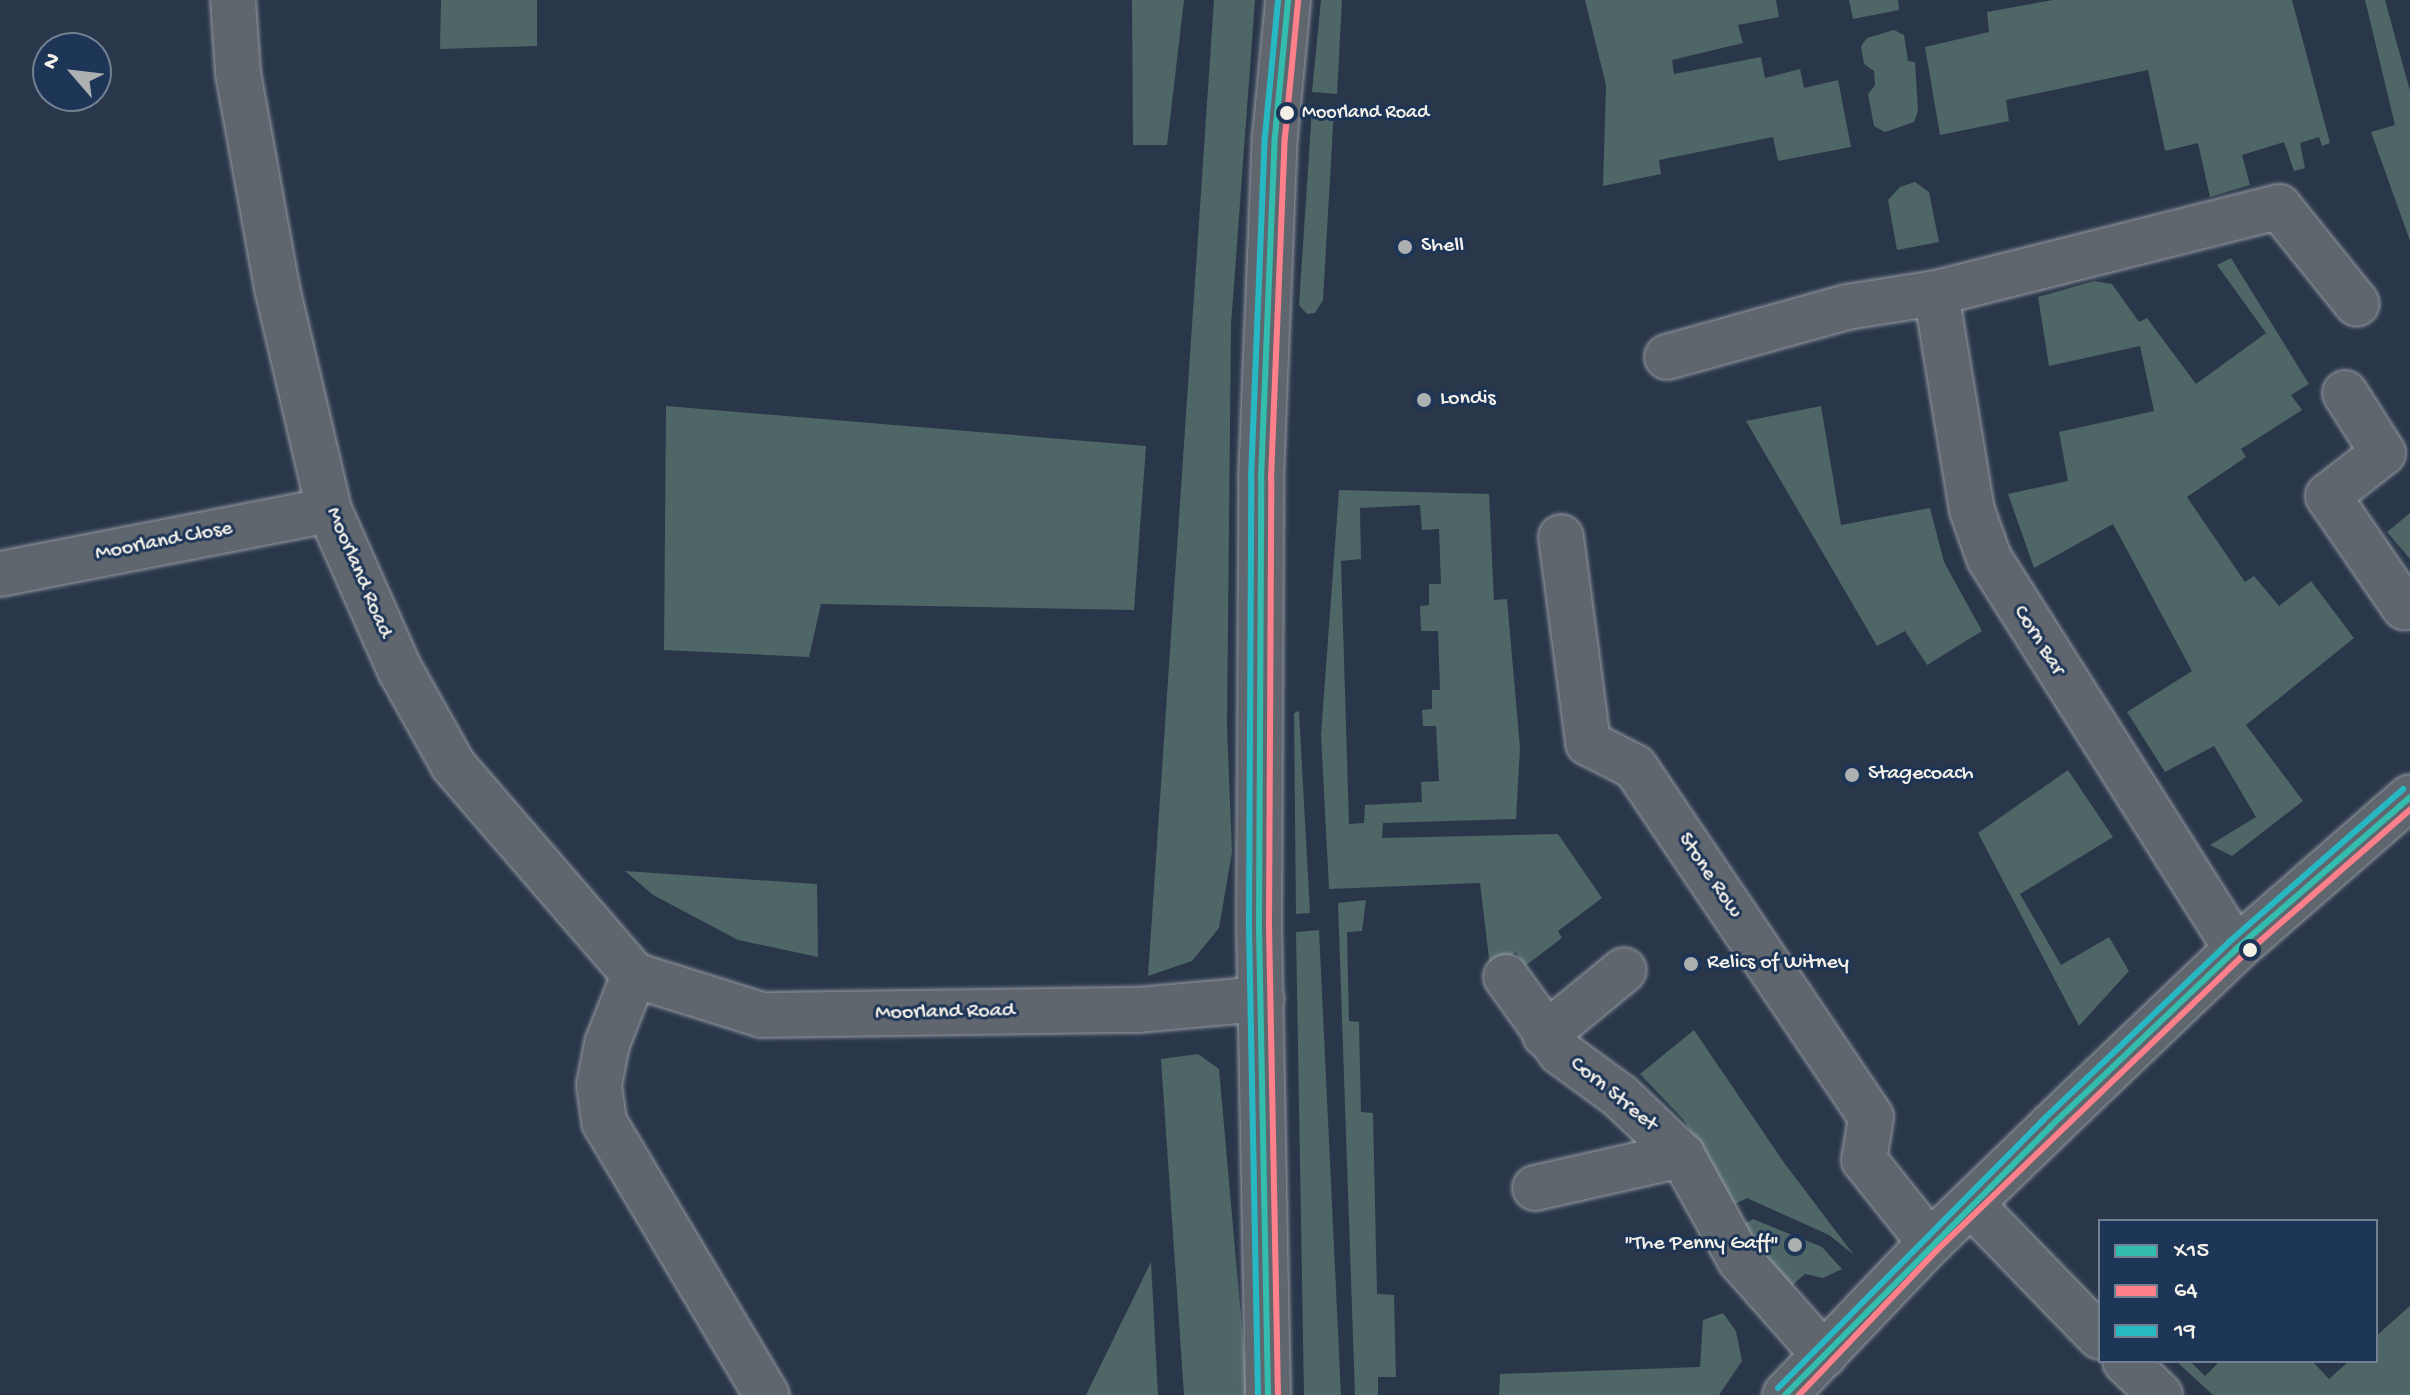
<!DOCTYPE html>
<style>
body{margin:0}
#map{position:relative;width:2410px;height:1395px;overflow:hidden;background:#2a374a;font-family:"Gochi Hand",sans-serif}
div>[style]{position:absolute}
.green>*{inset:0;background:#4e6666}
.roads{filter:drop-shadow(0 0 2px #979ca3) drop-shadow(0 0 2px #979ca3)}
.minor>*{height:44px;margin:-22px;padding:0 22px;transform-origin:22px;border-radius:22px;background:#60666e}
.tertiary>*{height:44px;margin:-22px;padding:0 22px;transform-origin:22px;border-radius:22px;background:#60666e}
.bus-1>*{height:6px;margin:-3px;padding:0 3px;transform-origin:3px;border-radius:3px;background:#32bdaf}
.bus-2>*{height:6px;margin:-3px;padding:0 3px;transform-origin:3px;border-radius:3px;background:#ff808a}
.bus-3>*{height:6px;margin:-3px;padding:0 3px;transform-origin:3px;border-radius:3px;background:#26b9c4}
.dots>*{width:22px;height:22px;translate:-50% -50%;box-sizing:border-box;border:4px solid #1d3557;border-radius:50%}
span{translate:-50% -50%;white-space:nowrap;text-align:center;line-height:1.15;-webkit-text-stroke:6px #1d3557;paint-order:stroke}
.bus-label{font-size:20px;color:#f4f1e8}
.left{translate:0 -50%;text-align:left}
.poi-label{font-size:22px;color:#f4f1e8}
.right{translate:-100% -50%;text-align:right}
.street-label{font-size:22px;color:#f4f1e8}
.legend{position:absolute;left:2098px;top:1219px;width:280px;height:144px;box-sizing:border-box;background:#1d3557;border:2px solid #738091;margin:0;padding:10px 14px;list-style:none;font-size:24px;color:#f4f1e8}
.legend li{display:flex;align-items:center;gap:16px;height:40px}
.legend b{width:40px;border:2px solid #738091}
.north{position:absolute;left:32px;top:32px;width:80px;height:80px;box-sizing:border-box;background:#1d3557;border:2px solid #738091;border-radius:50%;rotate:298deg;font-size:22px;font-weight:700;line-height:32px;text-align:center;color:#f4f1e8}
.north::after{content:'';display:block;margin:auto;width:28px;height:36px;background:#adb0b1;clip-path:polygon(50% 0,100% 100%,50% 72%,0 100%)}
</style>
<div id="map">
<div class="green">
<div style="clip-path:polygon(441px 0,537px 0,537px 46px,440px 49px)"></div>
<div style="clip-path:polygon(1132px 0,1184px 0,1167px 145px,1133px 145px)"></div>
<div style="clip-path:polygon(1214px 0,1255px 0,1231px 325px,1227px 727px,1232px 852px,1219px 928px,1192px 961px,1148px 976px)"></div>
<div style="clip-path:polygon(1321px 0,1342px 0,1337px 94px,1312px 92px)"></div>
<div style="clip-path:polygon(1585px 0,1776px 0,1779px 17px,1738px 25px,1743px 43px,1672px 60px,1674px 74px,1761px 57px,1765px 78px,1800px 69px,1804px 88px,1838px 80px,1851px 147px,1778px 161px,1773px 137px,1659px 160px,1661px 174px,1603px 186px,1606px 85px)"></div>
<div style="clip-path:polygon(1849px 0,1898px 0,1899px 10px,1853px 19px)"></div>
<div style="clip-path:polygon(2053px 0,2292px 0,2330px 143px,2322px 146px,2319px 137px,2300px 143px,2305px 168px,2294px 171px,2284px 142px,2242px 155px,2250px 185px,2210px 197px,2198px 143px,2165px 151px,2148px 70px,2006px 100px,2009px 121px,1940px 135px,1925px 47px,1989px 32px,1987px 12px)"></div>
<div style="clip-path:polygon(2365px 0,2385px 0,2410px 91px,2410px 241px,2371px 132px,2395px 125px)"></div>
<div style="clip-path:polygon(1894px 30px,1904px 35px,1908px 61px,1915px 62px,1918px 111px,1914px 122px,1885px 132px,1874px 126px,1868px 94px,1875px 85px,1874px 71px,1864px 64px,1861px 46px,1867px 38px)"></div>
<div style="clip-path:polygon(1312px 109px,1334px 109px,1323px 300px,1315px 313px,1307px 314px,1299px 305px)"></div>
<div style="clip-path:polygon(1915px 182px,1929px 192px,1939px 242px,1897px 250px,1888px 200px,1900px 187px)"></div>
<div style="clip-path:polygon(2231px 258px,2309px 384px,2291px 395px,2302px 410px,2241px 449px,2246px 457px,2187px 497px,2245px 582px,2254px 576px,2279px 606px,2311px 581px,2354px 638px,2246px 725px,2303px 801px,2232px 856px,2210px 845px,2256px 817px,2214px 746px,2165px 772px,2127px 712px,2192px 671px,2113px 524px,2034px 568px,2008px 494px,2068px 481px,2059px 432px,2154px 411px,2140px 346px,2049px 366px,2038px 297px,2094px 281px,2112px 284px,2139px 322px,2147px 318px,2196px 384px,2266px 333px,2217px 265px)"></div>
<div style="clip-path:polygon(666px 406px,1146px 446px,1134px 610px,821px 604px,809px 657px,664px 650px)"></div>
<div style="clip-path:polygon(1821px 406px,1841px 525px,1930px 508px,1944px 562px,1982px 631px,1927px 665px,1905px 631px,1877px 646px,1746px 421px)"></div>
<div style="clip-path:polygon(evenodd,1339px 490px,1489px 494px,1494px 600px,1507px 599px,1520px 748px,1516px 819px,1383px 823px,1382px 838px,1558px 834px,1602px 898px,1558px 931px,1562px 938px,1525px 966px,1516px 952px,1490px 967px,1480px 883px,1329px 889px,1321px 735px,1339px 490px,1420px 505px,1422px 530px,1439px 529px,1441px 584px,1429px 584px,1429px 605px,1420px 606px,1421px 631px,1438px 631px,1440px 690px,1432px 690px,1432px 709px,1422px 710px,1423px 726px,1436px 726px,1439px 781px,1421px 782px,1422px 802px,1365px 805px,1364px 823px,1349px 824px,1341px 561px,1361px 559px,1360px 508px,1420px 505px)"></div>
<div style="clip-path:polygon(2410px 513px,2410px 559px,2387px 532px)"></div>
<div style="clip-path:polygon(1299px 711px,1310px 913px,1296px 914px,1294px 713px)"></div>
<div style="clip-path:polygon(2068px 770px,2113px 837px,2020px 894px,2061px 965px,2109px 937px,2129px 971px,2079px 1026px,1978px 833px)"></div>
<div style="clip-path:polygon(625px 871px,817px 884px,818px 957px,738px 940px,653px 895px)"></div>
<div style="clip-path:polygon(1366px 900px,1362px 931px,1347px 932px,1349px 1021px,1359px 1022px,1361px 1112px,1373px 1113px,1377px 1294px,1394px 1295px,1396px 1377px,1378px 1377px,1378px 1395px,1355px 1395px,1338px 903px)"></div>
<div style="clip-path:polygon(1319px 930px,1341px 1395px,1304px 1395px,1296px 932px)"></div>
<div style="clip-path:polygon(1694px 1030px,1785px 1164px,1854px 1255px,1829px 1235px,1747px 1198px,1733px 1205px,1683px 1119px,1640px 1074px)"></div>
<div style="clip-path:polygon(1198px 1054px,1219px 1069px,1248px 1395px,1184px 1395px,1161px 1059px)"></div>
<div style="clip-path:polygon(1753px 1219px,1822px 1247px,1842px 1269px,1823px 1278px,1805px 1274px,1787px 1290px,1742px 1225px)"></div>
<div style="clip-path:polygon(1151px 1262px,1158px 1395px,1086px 1395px)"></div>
<div style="clip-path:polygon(2410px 1306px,2410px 1395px,2213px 1395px,2176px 1361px,2190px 1361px,2205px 1376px,2220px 1361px,2312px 1361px,2329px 1379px,2349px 1361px,2376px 1361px,2376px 1336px)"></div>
<div style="clip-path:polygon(1723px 1313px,1736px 1331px,1742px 1361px,1719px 1395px,1499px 1395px,1500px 1374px,1700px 1367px,1703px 1320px)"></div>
</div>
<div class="roads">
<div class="minor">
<div style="left:233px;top:0;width:73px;rotate:86.1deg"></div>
<div style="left:238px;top:73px;width:219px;rotate:79.7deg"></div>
<div style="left:277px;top:288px;width:228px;rotate:76.8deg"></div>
<div style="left:329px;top:510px;width:175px;rotate:66.1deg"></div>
<div style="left:400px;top:670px;width:109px;rotate:60.8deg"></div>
<div style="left:453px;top:765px;width:277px;rotate:49.2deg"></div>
<div style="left:634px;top:975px;width:134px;rotate:17.4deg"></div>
<div style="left:762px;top:1015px;width:376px;rotate:-0.8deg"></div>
<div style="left:1138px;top:1010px;width:124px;rotate:-5.1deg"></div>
<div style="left:1936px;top:293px;width:220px;rotate:80.6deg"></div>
<div style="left:1972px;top:510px;width:51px;rotate:70.5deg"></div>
<div style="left:1989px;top:558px;width:462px;rotate:57.7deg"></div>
<div style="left:1667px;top:357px;width:187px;rotate:-15.5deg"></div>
<div style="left:1847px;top:307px;width:90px;rotate:-8.9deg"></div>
<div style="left:1936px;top:293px;width:354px;rotate:-14.1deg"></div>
<div style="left:2279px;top:207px;width:124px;rotate:51.2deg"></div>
<div style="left:2345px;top:393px;width:71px;rotate:57.7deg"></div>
<div style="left:2383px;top:453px;width:70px;rotate:142deg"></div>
<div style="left:2328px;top:496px;width:135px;rotate:55.6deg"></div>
<div style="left:1561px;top:537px;width:208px;rotate:82.5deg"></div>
<div style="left:1588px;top:743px;width:53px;rotate:27.1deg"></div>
<div style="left:1635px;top:767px;width:422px;rotate:56deg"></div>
<div style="left:1871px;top:1117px;width:44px;rotate:99.2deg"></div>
<div style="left:1864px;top:1160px;width:106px;rotate:51.5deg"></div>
<div style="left:0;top:574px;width:335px;rotate:-11deg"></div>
<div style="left:634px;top:975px;width:74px;rotate:111.4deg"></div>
<div style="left:607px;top:1044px;width:42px;rotate:101deg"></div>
<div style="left:599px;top:1085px;width:37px;rotate:82deg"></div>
<div style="left:604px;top:1122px;width:318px;rotate:59.2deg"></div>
<div style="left:1506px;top:977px;width:92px;rotate:54.2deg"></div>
<div style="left:1560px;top:1052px;width:74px;rotate:36.3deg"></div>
<div style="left:1620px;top:1096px;width:86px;rotate:43.6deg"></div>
<div style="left:1682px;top:1155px;width:120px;rotate:61.1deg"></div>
<div style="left:1740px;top:1260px;width:127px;rotate:48.5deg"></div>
<div style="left:1545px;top:1035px;width:102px;rotate:-39.4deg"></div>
<div style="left:1535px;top:1188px;width:151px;rotate:-12.7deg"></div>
<div style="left:1971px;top:1204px;width:185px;rotate:45.9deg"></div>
<div style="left:2125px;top:1361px;width:49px;rotate:44.2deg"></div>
</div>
<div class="tertiary">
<div style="left:1268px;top:1395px;width:471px;rotate:-91.1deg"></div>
<div style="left:1259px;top:924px;width:445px;rotate:-89.7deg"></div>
<div style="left:1261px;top:479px;width:343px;rotate:-87.7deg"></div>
<div style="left:1275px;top:136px;width:137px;rotate:-84.5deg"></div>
<div style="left:1785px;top:1395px;width:210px;rotate:-46.4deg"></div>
<div style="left:1930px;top:1243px;width:168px;rotate:-44deg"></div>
<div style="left:2051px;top:1126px;width:256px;rotate:-43.7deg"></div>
<div style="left:2236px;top:949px;width:231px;rotate:-41.1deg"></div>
</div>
</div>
<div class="bus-1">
<div style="left:1268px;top:1395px;width:471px;rotate:-91.1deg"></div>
<div style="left:1259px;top:924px;width:445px;rotate:-89.7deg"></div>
<div style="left:1261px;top:479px;width:343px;rotate:-87.7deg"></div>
<div style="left:1275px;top:136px;width:137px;rotate:-84.5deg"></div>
<div style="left:1785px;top:1395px;width:378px;rotate:-45.3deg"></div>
<div style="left:2051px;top:1126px;width:256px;rotate:-43.7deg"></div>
<div style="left:2236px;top:949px;width:231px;rotate:-41.1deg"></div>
</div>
<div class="bus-2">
<div style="left:1278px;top:1395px;width:471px;rotate:-91.1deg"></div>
<div style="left:1269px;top:924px;width:445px;rotate:-89.7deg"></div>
<div style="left:1271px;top:479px;width:342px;rotate:-87.7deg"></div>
<div style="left:1285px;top:137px;width:137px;rotate:-84.5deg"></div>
<div style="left:1799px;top:1395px;width:200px;rotate:-46.4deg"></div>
<div style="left:1937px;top:1250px;width:424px;rotate:-43.9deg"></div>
<div style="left:2243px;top:956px;width:222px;rotate:-41.2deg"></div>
</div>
<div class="bus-3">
<div style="left:1778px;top:1388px;width:378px;rotate:-45.3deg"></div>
<div style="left:2044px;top:1119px;width:256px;rotate:-43.7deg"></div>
<div style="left:2229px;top:942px;width:232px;rotate:-41.3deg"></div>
<div style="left:1258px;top:1395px;width:471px;rotate:-91.1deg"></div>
<div style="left:1249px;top:924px;width:445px;rotate:-89.7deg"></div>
<div style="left:1251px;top:479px;width:343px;rotate:-87.7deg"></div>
<div style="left:1265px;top:136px;width:137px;rotate:-84.5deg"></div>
</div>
<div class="dots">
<div style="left:1287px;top:113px;background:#f4f1e8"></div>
<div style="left:1405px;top:247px;background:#adb0b1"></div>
<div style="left:1424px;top:400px;background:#adb0b1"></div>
<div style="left:1852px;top:775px;background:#adb0b1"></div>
<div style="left:2250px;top:950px;background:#f4f1e8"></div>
<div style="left:1691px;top:964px;background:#adb0b1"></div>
<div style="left:1795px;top:1245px;background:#adb0b1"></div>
</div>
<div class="bus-label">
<span class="left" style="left:1302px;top:113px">Moorland Road</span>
</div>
<div class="poi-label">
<span class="left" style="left:1421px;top:247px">Shell</span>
<span class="left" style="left:1440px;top:400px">Londis</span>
<span class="left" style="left:1868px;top:775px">Stagecoach</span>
<span class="left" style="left:1707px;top:964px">Relics of Witney</span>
<span class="right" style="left:1779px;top:1245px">"The Penny Gaff"</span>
</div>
<div class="street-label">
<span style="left:164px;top:542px;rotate:-11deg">Moorland Close</span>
<span style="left:358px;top:573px;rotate:67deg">Moorland Road</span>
<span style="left:2038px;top:641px;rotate:58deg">Corn Bar</span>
<span style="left:1709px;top:876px;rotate:56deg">Stone Row</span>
<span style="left:945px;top:1013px;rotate:-1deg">Moorland Road</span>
<span style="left:1613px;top:1095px;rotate:39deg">Corn Street</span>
</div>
<ul class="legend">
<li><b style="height:10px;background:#32bdaf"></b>X15</li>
<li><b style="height:10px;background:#ff808a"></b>64</li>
<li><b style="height:10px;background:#26b9c4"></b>19</li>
</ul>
<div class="north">N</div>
</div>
